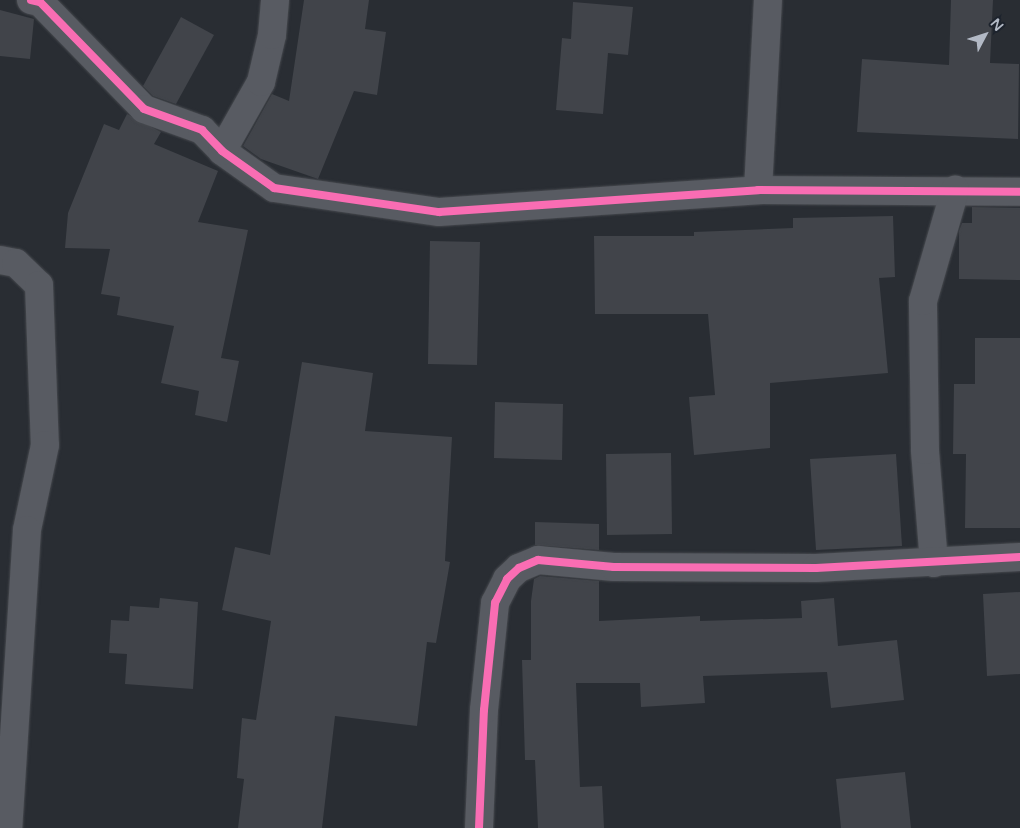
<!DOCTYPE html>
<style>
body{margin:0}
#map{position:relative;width:1020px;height:828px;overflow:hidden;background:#292d33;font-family:"Varela Round",sans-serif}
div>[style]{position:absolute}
.building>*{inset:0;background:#41444a}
.roads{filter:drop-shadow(0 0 1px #46494e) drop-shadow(0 0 1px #46494e)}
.street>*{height:28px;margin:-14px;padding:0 14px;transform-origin:14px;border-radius:14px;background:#585b62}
.cycleway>*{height:8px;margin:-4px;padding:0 4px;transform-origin:4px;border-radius:4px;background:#f96db3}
span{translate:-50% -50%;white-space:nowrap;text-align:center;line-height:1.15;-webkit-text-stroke:4px #1d232d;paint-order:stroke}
.north{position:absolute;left:960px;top:10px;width:50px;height:50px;-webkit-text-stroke:4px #1d232d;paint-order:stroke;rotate:50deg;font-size:14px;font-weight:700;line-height:20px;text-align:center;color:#b2b9c5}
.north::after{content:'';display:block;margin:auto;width:18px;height:22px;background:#b2b9c5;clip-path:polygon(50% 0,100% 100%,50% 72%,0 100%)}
</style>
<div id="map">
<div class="building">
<div style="clip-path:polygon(304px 0,369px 0,365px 29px,386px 32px,377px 95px,354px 91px,318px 179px,261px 159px,243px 146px,272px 94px,289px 101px)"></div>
<div style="clip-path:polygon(951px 0,993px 0,990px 63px,1019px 64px,1018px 139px,857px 132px,862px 59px,949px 65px)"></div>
<div style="clip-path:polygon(573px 2px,633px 7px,628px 55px,608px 53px,603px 114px,556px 110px,562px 38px,571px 39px)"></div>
<div style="clip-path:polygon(0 10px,34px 19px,30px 59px,0 56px)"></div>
<div style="clip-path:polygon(181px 17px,214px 35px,176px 104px,153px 96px,143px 86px)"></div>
<div style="clip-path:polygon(127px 114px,161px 132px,154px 144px,218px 171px,198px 222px,248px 230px,221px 358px,239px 361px,227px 422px,195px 415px,199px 391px,161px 383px,174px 326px,117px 315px,120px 297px,101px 294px,110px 249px,65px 248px,68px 213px,104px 124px,119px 130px)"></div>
<div style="clip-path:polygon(972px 207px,1020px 208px,1020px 280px,959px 279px,959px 231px,962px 223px,972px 223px)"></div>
<div style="clip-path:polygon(893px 216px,895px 277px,879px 278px,888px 373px,770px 383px,770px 448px,694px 455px,689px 397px,715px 395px,708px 314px,595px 314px,594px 236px,694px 236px,694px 232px,793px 228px,793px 218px)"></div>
<div style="clip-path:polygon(430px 241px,480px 242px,477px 365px,428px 364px)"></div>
<div style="clip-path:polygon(975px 338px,1020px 338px,1020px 528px,965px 528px,966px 454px,953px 454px,954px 384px,975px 384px)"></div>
<div style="clip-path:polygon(302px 362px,373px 373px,365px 431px,452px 437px,445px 561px,450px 562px,436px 643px,427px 642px,417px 726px,335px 716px,322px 828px,238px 828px,244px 779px,237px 778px,242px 718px,256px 720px,271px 621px,222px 610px,235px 547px,270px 555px)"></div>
<div style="clip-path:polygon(495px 402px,563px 404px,562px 460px,494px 458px)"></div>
<div style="clip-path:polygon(671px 453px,672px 534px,607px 535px,606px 454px)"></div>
<div style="clip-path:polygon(896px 454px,902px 546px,816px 550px,810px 459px)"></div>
<div style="clip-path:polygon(535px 522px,599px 524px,599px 550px,535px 545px)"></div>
<div style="clip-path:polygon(540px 576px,599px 581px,599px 621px,700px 616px,700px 621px,802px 618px,801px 601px,834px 598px,838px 646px,897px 640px,904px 700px,831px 708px,827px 672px,703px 676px,705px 703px,641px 707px,640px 683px,576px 683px,580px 787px,602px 786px,604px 828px,538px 828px,535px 760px,525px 760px,522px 660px,531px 660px,531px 601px,534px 579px)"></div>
<div style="clip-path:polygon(1020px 592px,1020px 674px,987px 676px,983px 594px)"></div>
<div style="clip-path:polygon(160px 598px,198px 602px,193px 689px,125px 684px,127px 654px,109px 653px,111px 620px,129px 621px,130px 606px,159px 608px)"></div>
<div style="clip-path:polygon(905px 772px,911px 828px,841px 828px,836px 779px)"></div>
</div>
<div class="roads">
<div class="street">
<div style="left:31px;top:0;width:9px;rotate:13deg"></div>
<div style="left:40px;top:2px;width:149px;rotate:45.8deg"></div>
<div style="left:144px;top:109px;width:62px;rotate:19.9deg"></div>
<div style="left:202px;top:130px;width:29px;rotate:46deg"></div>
<div style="left:222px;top:151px;width:64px;rotate:35.4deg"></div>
<div style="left:274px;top:188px;width:167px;rotate:8.3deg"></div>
<div style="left:439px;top:212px;width:320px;rotate:-3.9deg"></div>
<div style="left:758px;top:190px;width:262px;rotate:0.4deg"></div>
<div style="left:222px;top:151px;width:79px;rotate:-60.5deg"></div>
<div style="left:261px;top:82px;width:48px;rotate:-76.8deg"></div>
<div style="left:272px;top:35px;width:35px;rotate:-85deg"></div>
<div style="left:758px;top:190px;width:190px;rotate:-87deg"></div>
<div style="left:0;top:260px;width:16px;rotate:11deg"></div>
<div style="left:16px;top:263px;width:32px;rotate:44deg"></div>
<div style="left:39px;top:285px;width:160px;rotate:87.9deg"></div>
<div style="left:45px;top:445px;width:87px;rotate:102deg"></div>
<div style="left:27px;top:530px;width:299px;rotate:93.6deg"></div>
<div style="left:934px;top:563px;width:113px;rotate:-94.6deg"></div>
<div style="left:925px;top:450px;width:149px;rotate:-90.8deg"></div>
<div style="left:923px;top:301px;width:116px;rotate:-73.9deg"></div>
<div style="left:479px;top:828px;width:118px;rotate:-87.6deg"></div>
<div style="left:484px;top:710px;width:108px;rotate:-84.1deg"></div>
<div style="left:495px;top:603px;width:27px;rotate:-63deg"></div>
<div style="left:507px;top:579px;width:16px;rotate:-43deg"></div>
<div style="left:519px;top:568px;width:21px;rotate:-23deg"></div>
<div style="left:538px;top:560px;width:76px;rotate:5.3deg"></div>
<div style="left:614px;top:567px;width:202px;rotate:0.3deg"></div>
<div style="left:816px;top:568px;width:204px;rotate:-3.1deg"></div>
</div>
</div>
<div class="cycleway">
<div style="left:31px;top:0;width:9px;rotate:13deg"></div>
<div style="left:40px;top:2px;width:149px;rotate:45.8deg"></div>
<div style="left:144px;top:109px;width:62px;rotate:19.9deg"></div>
<div style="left:202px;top:130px;width:29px;rotate:46deg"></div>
<div style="left:222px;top:151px;width:64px;rotate:35.4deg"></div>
<div style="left:274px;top:188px;width:167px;rotate:8.3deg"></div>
<div style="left:439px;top:212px;width:320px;rotate:-3.9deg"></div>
<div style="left:758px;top:190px;width:262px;rotate:0.4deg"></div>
<div style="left:479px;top:828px;width:118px;rotate:-87.6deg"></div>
<div style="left:484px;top:710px;width:108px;rotate:-84.1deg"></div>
<div style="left:495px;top:603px;width:27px;rotate:-63deg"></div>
<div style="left:507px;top:579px;width:16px;rotate:-43deg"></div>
<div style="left:519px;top:568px;width:21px;rotate:-23deg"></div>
<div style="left:538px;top:560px;width:76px;rotate:5.3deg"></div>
<div style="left:614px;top:567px;width:202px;rotate:0.3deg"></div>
<div style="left:816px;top:568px;width:204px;rotate:-3.1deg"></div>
</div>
<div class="north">N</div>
</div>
